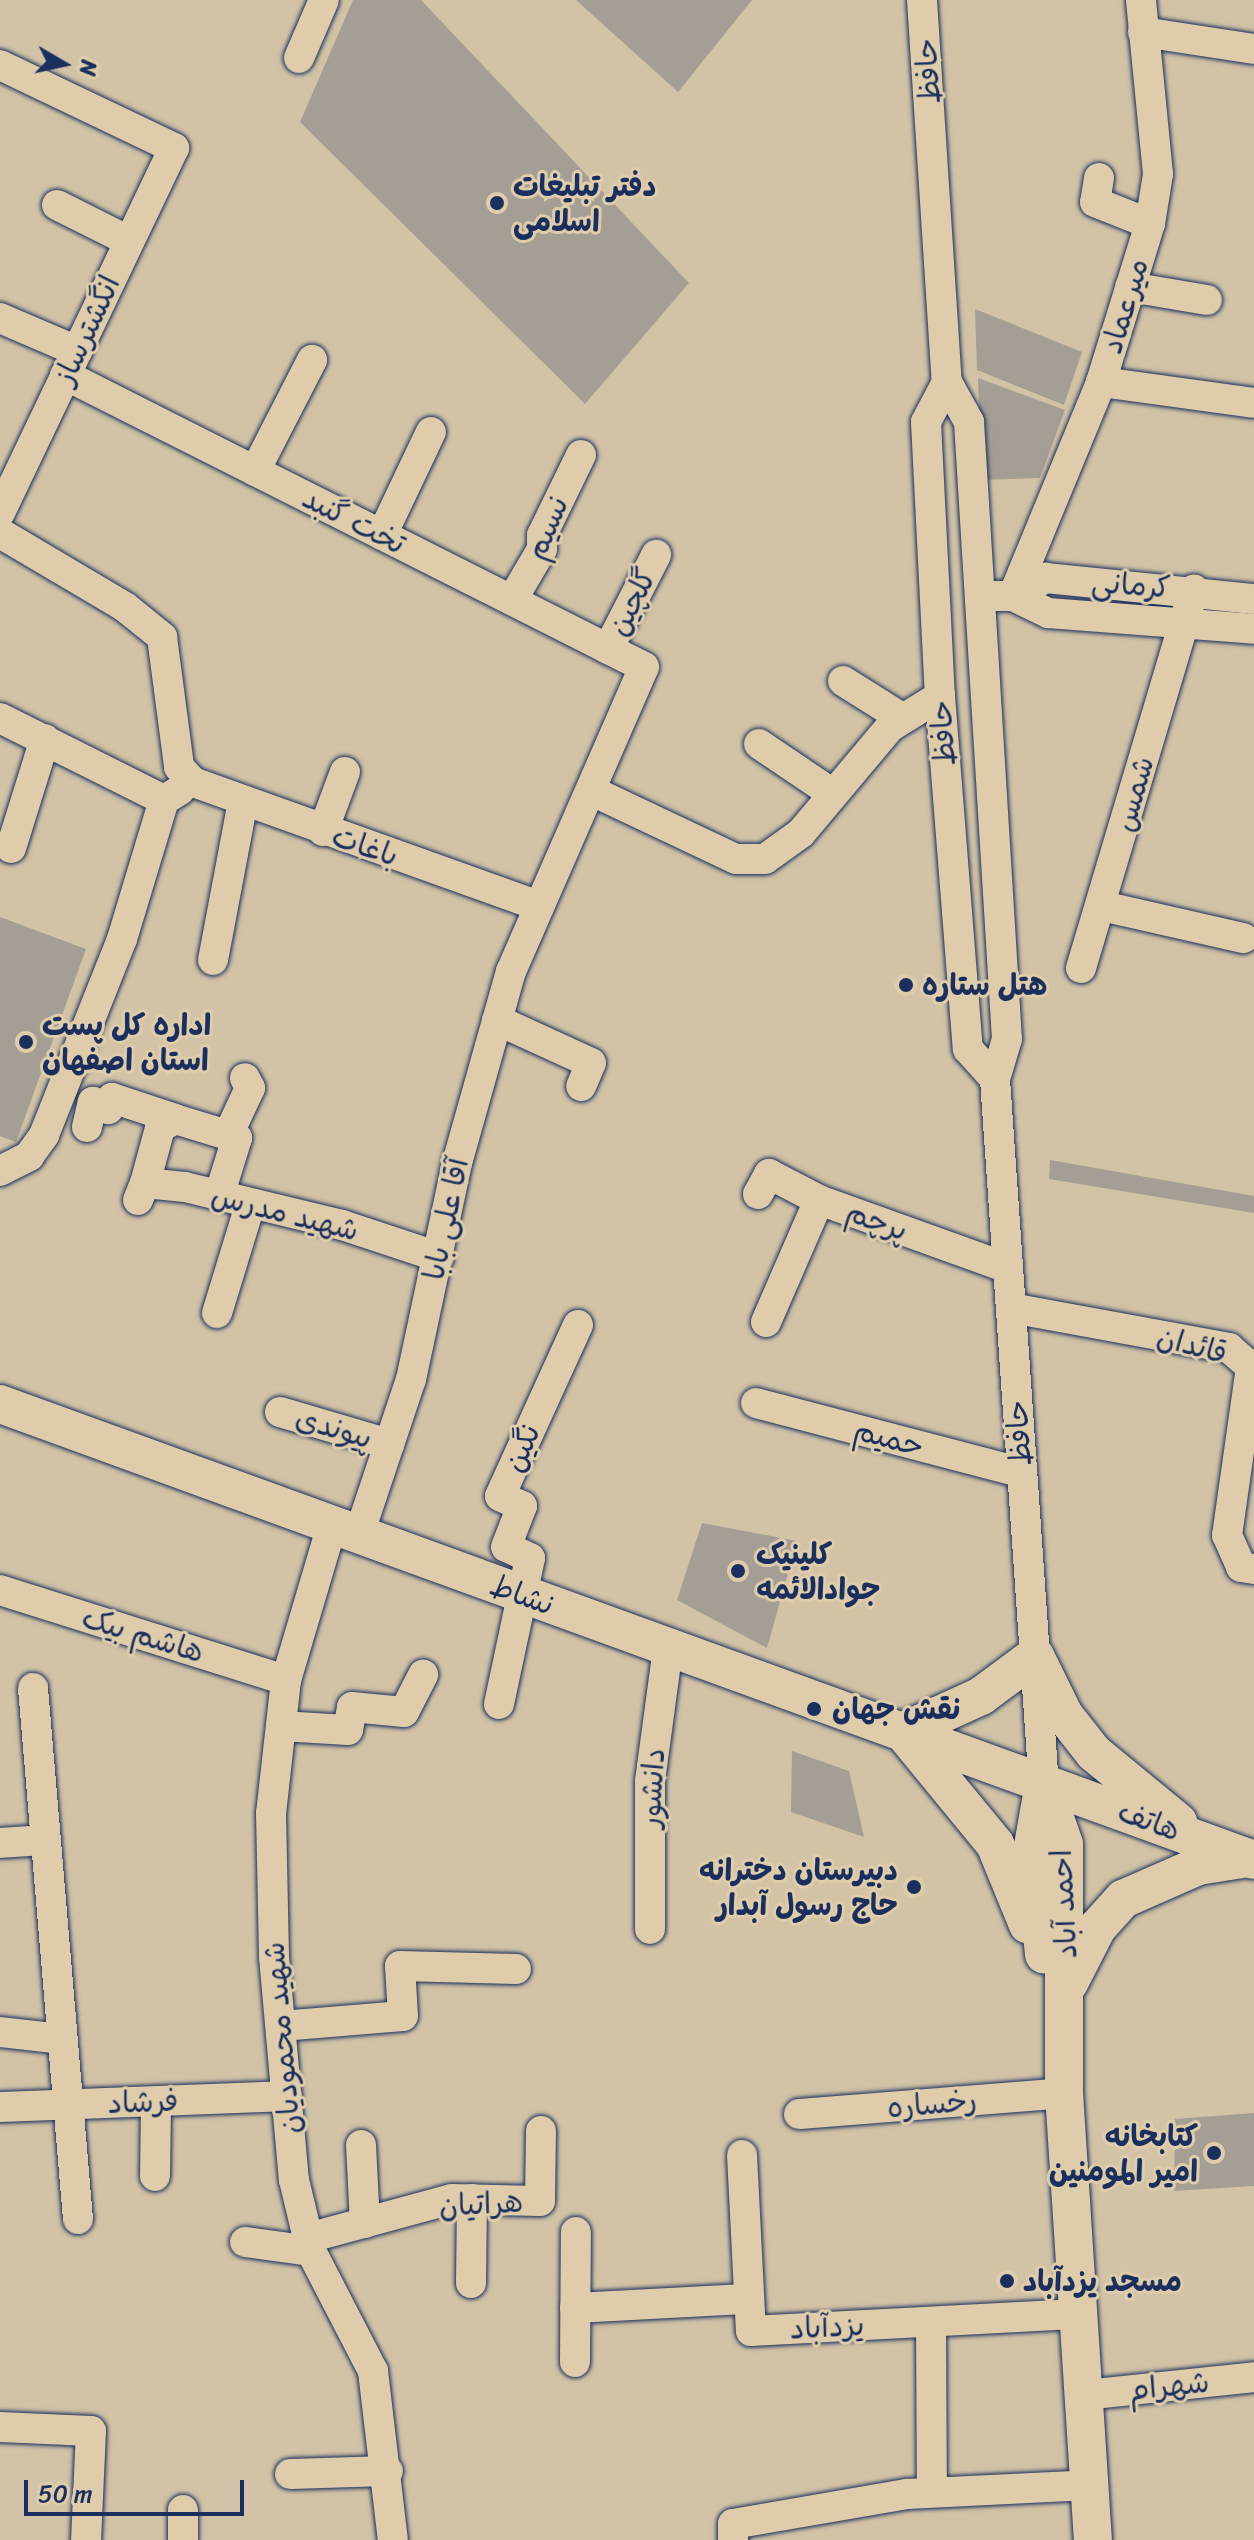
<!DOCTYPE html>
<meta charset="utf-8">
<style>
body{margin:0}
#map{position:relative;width:1254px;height:2540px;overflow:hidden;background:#d2c3a6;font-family:Sriracha,"Playpen Sans Arabic",sans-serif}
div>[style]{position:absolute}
.building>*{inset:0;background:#a59e94}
.roads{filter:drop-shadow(0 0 2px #1b2f5e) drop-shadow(0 0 2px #1b2f5e)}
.minor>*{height:30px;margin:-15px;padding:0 15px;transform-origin:15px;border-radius:15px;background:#deccaa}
.major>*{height:38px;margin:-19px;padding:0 19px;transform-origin:19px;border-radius:19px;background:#deccaa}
.dots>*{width:22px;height:22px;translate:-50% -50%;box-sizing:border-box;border:4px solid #deccaa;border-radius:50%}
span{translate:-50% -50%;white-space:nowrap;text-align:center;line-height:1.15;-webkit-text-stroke:6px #deccaa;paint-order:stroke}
.street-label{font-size:30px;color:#1b2f5e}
.poi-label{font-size:30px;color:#1b2f5e;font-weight:700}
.left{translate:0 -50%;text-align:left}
.right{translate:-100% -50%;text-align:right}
.north{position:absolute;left:24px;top:24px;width:80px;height:80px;-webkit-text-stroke:6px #deccaa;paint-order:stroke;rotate:99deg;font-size:22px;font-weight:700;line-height:32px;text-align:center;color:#1b2f5e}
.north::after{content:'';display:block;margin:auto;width:28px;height:36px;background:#1b2f5e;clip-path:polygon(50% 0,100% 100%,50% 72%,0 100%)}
.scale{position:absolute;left:24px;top:2480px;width:220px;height:36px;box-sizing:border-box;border:4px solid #1b2f5e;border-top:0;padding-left:10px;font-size:24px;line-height:28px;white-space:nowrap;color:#1b2f5e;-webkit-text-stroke:6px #deccaa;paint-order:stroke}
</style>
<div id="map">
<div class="building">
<div style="clip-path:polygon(353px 0,421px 0,689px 283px,585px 404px,300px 122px)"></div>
<div style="clip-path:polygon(576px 0,752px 0,678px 92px)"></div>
<div style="clip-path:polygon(975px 309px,1082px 352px,1064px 405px,977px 370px)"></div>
<div style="clip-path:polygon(978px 378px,1065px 410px,1040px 478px,981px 480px)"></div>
<div style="clip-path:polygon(0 917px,86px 949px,16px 1142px,0 1136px)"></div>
<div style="clip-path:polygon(1050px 1160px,1254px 1196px,1254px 1213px,1049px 1179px)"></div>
<div style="clip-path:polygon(702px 1523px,797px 1541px,767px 1648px,677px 1600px)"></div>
<div style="clip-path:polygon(792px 1751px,849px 1771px,864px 1837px,791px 1812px)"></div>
<div style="clip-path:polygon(1254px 2113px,1254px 2186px,1174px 2191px,1175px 2119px)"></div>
</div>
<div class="roads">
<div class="minor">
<div style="left:922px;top:0;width:383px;rotate:86.3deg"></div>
<div style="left:947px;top:382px;width:46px;rotate:61.2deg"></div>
<div style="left:969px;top:422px;width:618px;rotate:86.48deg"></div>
<div style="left:1007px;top:1039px;width:42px;rotate:106.7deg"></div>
<div style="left:995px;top:1079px;width:709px;rotate:86.04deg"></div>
<div style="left:1143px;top:32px;width:112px;rotate:8.7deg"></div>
<div style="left:299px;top:58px;width:63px;rotate:-66.7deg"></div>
<div style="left:0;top:65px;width:193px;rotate:25.5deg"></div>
<div style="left:174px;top:148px;width:404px;rotate:115.5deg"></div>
<div style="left:1099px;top:178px;width:24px;rotate:99deg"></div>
<div style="left:1095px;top:202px;width:59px;rotate:21.8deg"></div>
<div style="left:57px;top:205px;width:80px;rotate:26.6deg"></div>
<div style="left:1130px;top:287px;width:78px;rotate:9.6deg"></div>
<div style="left:0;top:318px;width:84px;rotate:23.2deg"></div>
<div style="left:65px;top:375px;width:648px;rotate:26.76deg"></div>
<div style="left:644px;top:667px;width:332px;rotate:113.6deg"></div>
<div style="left:511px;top:971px;width:199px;rotate:105.7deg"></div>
<div style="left:457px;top:1163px;width:221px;rotate:102deg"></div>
<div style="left:411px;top:1379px;width:163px;rotate:108.5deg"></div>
<div style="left:947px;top:382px;width:45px;rotate:117.7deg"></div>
<div style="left:926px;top:422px;width:274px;rotate:87.1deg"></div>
<div style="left:940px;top:696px;width:354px;rotate:85.5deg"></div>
<div style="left:968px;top:1049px;width:40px;rotate:48deg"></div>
<div style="left:1101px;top:382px;width:154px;rotate:7.8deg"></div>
<div style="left:255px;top:471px;width:125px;rotate:-62.8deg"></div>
<div style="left:0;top:533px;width:145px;rotate:30.6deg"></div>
<div style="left:125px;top:607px;width:48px;rotate:39deg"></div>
<div style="left:162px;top:637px;width:131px;rotate:82.5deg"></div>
<div style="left:179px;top:767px;width:21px;rotate:47deg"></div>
<div style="left:193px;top:782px;width:368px;rotate:19.7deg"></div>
<div style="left:382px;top:535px;width:114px;rotate:-64.6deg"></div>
<div style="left:993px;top:596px;width:20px"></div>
<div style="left:1013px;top:596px;width:39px;rotate:26deg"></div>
<div style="left:1048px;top:613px;width:207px;rotate:4.4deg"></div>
<div style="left:1013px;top:596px;width:231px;rotate:-67.6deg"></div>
<div style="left:1101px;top:382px;width:165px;rotate:-72.8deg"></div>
<div style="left:1150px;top:224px;width:51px;rotate:-80.9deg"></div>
<div style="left:1158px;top:174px;width:175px;rotate:-95.6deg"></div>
<div style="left:1013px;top:596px;width:38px;rotate:-29deg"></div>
<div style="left:1046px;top:578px;width:209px;rotate:5.8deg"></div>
<div style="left:512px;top:600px;width:59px;rotate:-59.5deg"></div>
<div style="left:542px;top:549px;width:14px;rotate:-90deg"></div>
<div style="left:542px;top:535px;width:89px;rotate:-64deg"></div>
<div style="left:608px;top:649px;width:106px;rotate:-62.9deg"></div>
<div style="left:843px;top:681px;width:70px;rotate:32.1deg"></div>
<div style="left:0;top:718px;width:183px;rotate:26.6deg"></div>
<div style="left:164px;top:800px;width:19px;rotate:-32deg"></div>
<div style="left:759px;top:744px;width:89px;rotate:34deg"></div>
<div style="left:592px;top:791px;width:159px;rotate:25.3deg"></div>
<div style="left:736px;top:859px;width:29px"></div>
<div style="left:765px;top:859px;width:44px;rotate:-35.8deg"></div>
<div style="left:801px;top:833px;width:138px;rotate:-50deg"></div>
<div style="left:890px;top:727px;width:59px;rotate:-31.8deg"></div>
<div style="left:323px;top:831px;width:63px;rotate:-69.6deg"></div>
<div style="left:11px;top:848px;width:114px;rotate:-72.7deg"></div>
<div style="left:1102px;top:906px;width:145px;rotate:12.8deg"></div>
<div style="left:213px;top:960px;width:162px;rotate:-79.3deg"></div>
<div style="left:1081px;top:968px;width:395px;rotate:-73.4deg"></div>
<div style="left:497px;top:1020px;width:103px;rotate:24.6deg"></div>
<div style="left:591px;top:1063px;width:25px;rotate:113deg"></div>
<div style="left:87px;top:1127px;width:26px;rotate:-77deg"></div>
<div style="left:93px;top:1102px;width:17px;rotate:25deg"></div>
<div style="left:108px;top:1109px;width:12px;rotate:-70deg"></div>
<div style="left:112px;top:1098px;width:66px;rotate:18.4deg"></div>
<div style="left:228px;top:1135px;width:52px;rotate:-64.9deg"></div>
<div style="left:250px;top:1088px;width:11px;rotate:-117deg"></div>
<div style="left:0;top:1171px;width:33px;rotate:-27deg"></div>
<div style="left:29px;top:1156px;width:26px;rotate:-54deg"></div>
<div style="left:44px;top:1135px;width:211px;rotate:-68.3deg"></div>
<div style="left:122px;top:939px;width:145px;rotate:-73.2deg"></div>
<div style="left:145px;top:1183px;width:57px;rotate:-74.7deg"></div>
<div style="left:160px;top:1128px;width:17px;rotate:-31deg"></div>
<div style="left:175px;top:1119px;width:65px;rotate:17deg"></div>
<div style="left:237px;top:1138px;width:61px;rotate:107.2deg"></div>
<div style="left:758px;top:1194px;width:23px;rotate:-61deg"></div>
<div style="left:769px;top:1174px;width:56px;rotate:27.5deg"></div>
<div style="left:819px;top:1200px;width:201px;rotate:19.8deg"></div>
<div style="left:138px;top:1200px;width:18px;rotate:-68deg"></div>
<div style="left:145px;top:1183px;width:40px;rotate:5.7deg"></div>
<div style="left:185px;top:1187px;width:162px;rotate:13.6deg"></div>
<div style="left:342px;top:1225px;width:102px;rotate:18.3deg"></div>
<div style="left:1011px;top:1308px;width:222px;rotate:10.4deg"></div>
<div style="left:1229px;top:1348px;width:29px;rotate:41deg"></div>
<div style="left:1251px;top:1367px;width:170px;rotate:98.1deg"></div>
<div style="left:1227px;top:1535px;width:35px;rotate:66deg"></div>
<div style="left:1241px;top:1567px;width:13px;rotate:9deg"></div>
<div style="left:217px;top:1313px;width:113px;rotate:-73deg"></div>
<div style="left:766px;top:1322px;width:133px;rotate:-66.5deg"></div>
<div style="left:756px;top:1403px;width:275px;rotate:14.7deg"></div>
<div style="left:280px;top:1412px;width:114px;rotate:16.4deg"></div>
<div style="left:332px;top:1525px;width:162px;rotate:106.5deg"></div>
<div style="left:286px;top:1680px;width:134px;rotate:96.4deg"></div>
<div style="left:271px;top:1813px;width:144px;rotate:88.8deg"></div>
<div style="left:274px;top:1957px;width:224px;rotate:84.9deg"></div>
<div style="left:294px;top:2180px;width:73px;rotate:76.5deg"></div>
<div style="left:311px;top:2251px;width:135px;rotate:62.7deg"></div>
<div style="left:373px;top:2371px;width:170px;rotate:83.3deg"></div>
<div style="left:0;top:1590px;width:300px;rotate:17.5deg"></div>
<div style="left:33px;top:1688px;width:533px;rotate:85.16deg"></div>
<div style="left:499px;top:1704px;width:149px;rotate:-78deg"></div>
<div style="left:530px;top:1558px;width:26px;rotate:-155deg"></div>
<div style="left:506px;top:1547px;width:44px;rotate:-68.7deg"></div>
<div style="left:522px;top:1506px;width:24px;rotate:-156deg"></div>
<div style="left:500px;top:1496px;width:188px;rotate:-65.5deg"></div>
<div style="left:281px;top:1726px;width:67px;rotate:3.4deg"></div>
<div style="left:348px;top:1730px;width:23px;rotate:-80deg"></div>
<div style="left:352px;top:1707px;width:52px;rotate:5.5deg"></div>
<div style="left:404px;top:1712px;width:42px;rotate:-62.8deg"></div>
<div style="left:0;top:1843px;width:44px;rotate:-3.9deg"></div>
<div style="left:650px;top:1929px;width:148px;rotate:-90deg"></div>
<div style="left:650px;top:1781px;width:134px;rotate:-82.3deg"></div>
<div style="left:281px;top:2026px;width:122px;rotate:-4.7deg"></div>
<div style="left:403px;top:2016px;width:50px;rotate:-93.4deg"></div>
<div style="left:400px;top:1966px;width:116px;rotate:1.5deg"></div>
<div style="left:0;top:2032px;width:62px;rotate:6.4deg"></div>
<div style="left:0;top:2107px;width:287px;rotate:-2.2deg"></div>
<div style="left:799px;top:2114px;width:266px;rotate:-4.5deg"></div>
<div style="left:361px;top:2145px;width:78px;rotate:87.1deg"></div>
<div style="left:742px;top:2155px;width:176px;rotate:87.1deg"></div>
<div style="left:751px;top:2331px;width:327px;rotate:-3deg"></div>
<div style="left:155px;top:2176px;width:75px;rotate:-89.2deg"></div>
<div style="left:308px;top:2238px;width:149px;rotate:-15.2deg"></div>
<div style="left:452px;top:2199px;width:88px;rotate:1.3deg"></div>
<div style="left:540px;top:2201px;width:70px;rotate:-89.2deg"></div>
<div style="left:245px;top:2242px;width:67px;rotate:7.8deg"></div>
<div style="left:471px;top:2283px;width:84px;rotate:-89.3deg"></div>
<div style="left:575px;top:2308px;width:170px;rotate:-3deg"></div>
<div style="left:931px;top:2322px;width:168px;rotate:89.7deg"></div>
<div style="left:575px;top:2362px;width:130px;rotate:-89.6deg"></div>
<div style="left:1084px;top:2395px;width:171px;rotate:-6deg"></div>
<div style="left:0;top:2427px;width:91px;rotate:2.5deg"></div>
<div style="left:91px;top:2431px;width:109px;rotate:92.6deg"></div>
<div style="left:290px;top:2474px;width:98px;rotate:-1.8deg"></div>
<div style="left:183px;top:2540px;width:30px;rotate:-90deg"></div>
<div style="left:733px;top:2540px;width:16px;rotate:-90deg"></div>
<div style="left:733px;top:2524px;width:177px;rotate:-9.8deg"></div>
<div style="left:907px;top:2494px;width:182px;rotate:-2.8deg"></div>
</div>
<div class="major">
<div style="left:0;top:1404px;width:1334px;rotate:19.98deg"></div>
<div style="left:902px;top:1732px;width:87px;rotate:-24.5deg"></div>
<div style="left:981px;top:1696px;width:67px;rotate:-36.5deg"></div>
<div style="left:1035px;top:1656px;width:66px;rotate:63.8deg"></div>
<div style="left:1064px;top:1715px;width:48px;rotate:51.7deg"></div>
<div style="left:1094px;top:1753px;width:109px;rotate:39.4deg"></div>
<div style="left:907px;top:1737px;width:139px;rotate:50.6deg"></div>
<div style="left:995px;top:1844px;width:87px;rotate:67.8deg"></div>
<div style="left:1044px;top:1786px;width:61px;rotate:71deg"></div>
<div style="left:1064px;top:1844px;width:249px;rotate:90deg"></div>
<div style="left:1064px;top:2093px;width:448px;rotate:86.3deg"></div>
<div style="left:1043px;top:1789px;width:58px;rotate:100deg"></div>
<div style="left:1033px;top:1846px;width:109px;rotate:84.2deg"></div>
<div style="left:1069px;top:1983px;width:62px;rotate:-63deg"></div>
<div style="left:1097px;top:1928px;width:39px;rotate:-48deg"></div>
<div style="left:1123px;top:1899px;width:82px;rotate:-23.7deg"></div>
<div style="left:1198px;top:1866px;width:51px;rotate:-9.1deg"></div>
</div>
</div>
<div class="dots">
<div style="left:497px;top:203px;background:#1b2f5e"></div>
<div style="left:906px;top:985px;background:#1b2f5e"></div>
<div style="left:26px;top:1042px;background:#1b2f5e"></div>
<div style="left:738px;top:1571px;background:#1b2f5e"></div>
<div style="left:814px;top:1709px;background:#1b2f5e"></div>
<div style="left:914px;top:1887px;background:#1b2f5e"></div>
<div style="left:1214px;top:2153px;background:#1b2f5e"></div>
<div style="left:1007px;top:2281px;background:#1b2f5e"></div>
</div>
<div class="street-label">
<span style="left:928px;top:71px;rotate:-94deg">حافظ</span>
<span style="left:1125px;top:306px;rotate:-73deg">میرعماد</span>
<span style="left:87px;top:330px;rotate:-65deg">انگشترساز</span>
<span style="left:354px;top:521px;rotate:27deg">تخت گنبد</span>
<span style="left:547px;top:528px;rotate:-67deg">نسیم</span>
<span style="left:1131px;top:585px;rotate:4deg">کرمانی</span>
<span style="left:632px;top:602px;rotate:-63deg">گلچین</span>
<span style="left:943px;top:733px;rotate:-94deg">حافظ</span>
<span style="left:1134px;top:794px;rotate:-74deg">شمس</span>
<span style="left:365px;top:846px;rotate:19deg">باغات</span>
<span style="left:285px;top:1213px;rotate:14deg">شهید مدرس</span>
<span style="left:446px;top:1219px;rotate:-78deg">آقا علی بابا</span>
<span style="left:877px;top:1221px;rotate:20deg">پرچم</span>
<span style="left:1192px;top:1345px;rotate:15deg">قائدان</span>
<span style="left:334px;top:1428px;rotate:17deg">پیوندی</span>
<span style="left:1019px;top:1433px;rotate:-94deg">حافظ</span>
<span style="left:889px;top:1438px;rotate:15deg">حمیم</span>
<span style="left:522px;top:1448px;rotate:-66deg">نگین</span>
<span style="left:522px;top:1595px;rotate:20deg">نشاط</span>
<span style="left:143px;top:1635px;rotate:17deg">هاشم بیک</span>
<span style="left:652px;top:1788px;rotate:-86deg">دانشور</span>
<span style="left:1149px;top:1821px;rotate:20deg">هاتف</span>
<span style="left:1064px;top:1904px;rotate:-93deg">احمد آباد</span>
<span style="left:282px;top:2038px;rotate:-95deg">شهید محمودیان</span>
<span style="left:143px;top:2102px;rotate:-2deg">فرشاد</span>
<span style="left:932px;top:2104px;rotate:-5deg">رخساره</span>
<span style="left:481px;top:2204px;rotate:-3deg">هراتیان</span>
<span style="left:827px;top:2327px;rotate:-3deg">یزدآباد</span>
<span style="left:1169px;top:2386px;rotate:-6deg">شهرام</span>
</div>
<div class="poi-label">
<span class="left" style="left:513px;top:203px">دفتر تبلیغات<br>اسلامی</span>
<span class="left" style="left:922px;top:985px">هتل ستاره</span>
<span class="left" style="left:42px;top:1042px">اداره کل پست<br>استان اصفهان</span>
<span class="left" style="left:756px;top:1571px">کلینیک<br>جوادالائمه</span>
<span class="left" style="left:832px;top:1709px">نقش جهان</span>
<span class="right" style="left:898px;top:1887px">دبیرستان دخترانه<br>حاج رسول آبدار</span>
<span class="right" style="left:1198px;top:2153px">کتابخانه<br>امیر المومنین</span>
<span class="left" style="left:1023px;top:2281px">مسجد یزدآباد</span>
</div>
<div class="north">N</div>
<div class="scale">50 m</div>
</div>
